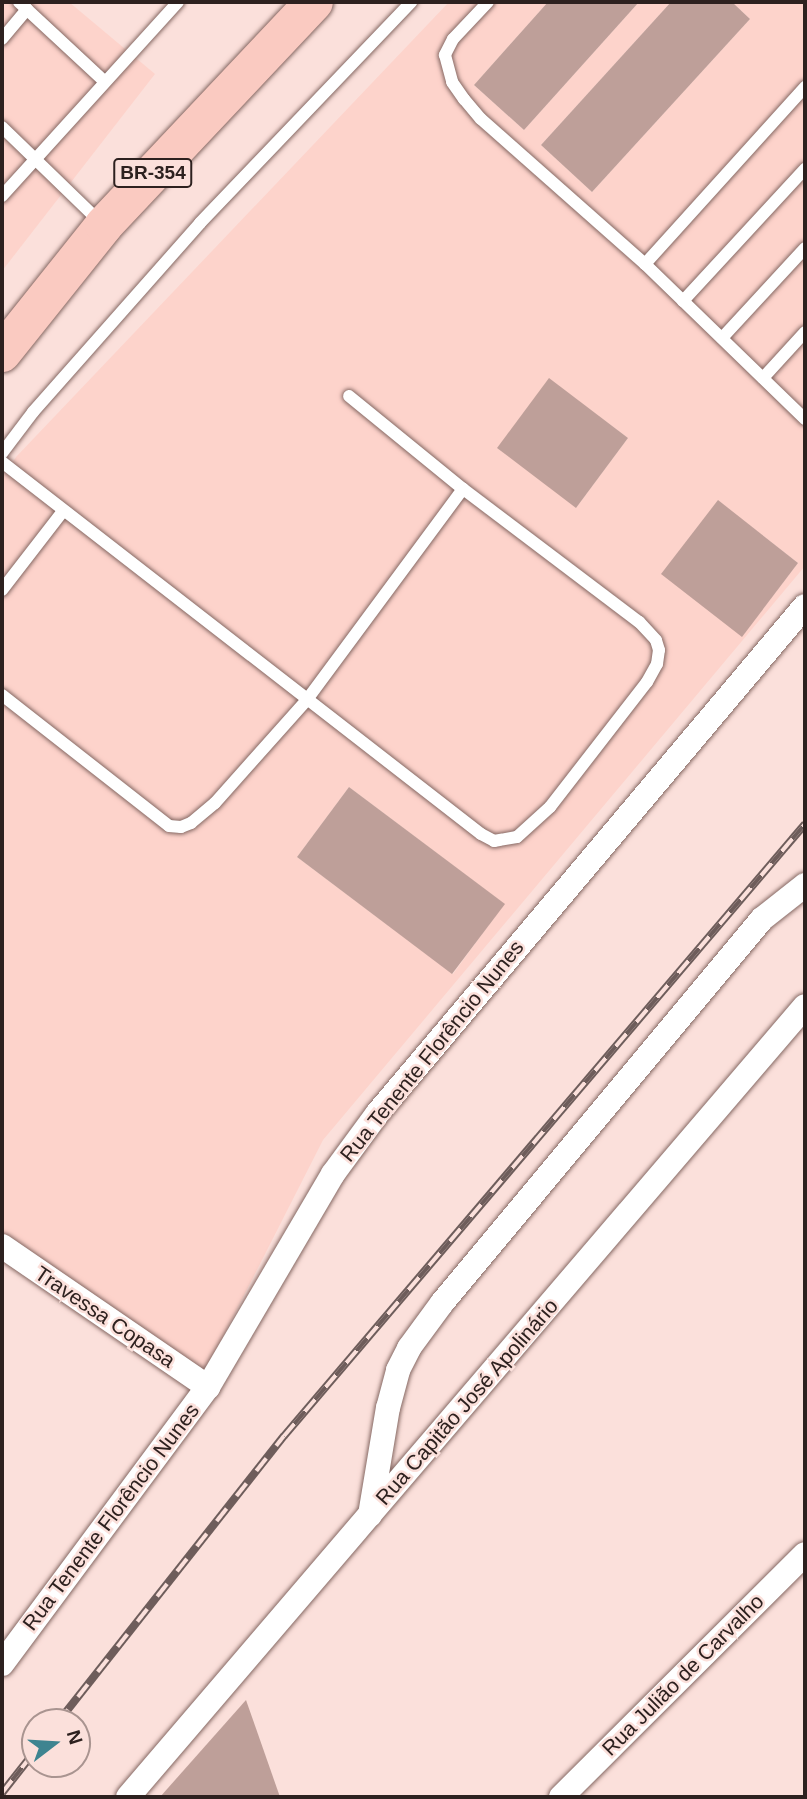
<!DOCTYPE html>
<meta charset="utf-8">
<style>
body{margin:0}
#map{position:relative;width:807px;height:1799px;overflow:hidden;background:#fbe0db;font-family:Helvetica,sans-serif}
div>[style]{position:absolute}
.built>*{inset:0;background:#fdd3cb}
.building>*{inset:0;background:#be9f99}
.roads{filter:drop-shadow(0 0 2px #856863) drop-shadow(0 0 2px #856863)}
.lane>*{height:12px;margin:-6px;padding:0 6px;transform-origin:6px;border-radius:6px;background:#fff}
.street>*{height:24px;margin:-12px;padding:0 12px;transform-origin:12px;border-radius:12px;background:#fff}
.primary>*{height:38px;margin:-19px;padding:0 19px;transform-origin:19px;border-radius:19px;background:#facac1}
.rail>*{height:8px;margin-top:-4px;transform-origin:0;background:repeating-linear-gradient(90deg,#fbe0db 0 16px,#6e5d5b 0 32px);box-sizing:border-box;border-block:2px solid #6e5d5b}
span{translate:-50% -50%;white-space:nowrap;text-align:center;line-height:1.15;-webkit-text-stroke:5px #fbe0db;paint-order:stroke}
.shield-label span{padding:2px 5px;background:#fbe0db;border:2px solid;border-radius:5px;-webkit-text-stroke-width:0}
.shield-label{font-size:19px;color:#2d211f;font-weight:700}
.street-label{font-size:21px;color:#2d211f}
.frame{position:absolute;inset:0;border:4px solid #2d211f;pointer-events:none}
.north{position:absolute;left:21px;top:1708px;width:70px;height:70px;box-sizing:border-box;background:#fbe0db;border:2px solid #a99490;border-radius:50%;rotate:73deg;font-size:19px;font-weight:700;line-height:28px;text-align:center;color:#2d211f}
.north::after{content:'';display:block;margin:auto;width:24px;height:32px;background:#3e8490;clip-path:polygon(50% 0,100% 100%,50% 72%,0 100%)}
</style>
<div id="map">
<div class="built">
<div style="clip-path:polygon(2px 2px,69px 2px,155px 74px,2px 271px)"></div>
<div style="clip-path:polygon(evenodd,449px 2px,548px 2px,474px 85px,524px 130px,639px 2px,671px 2px,541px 145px,592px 192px,750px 19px,732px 2px,805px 2px,805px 566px,323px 1140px,205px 1372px,2px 1232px,2px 478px,16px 457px,449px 2px,549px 379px,628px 438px,576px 508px,549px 379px,449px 2px,718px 501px,798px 563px,742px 636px,718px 501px,449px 2px,349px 787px,504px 904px,453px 974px,297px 857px,349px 787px)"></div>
</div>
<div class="building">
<div style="clip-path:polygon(548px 2px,639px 2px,524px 130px,474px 85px)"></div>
<div style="clip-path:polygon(671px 2px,732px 2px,750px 19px,592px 192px,541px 145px)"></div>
<div style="clip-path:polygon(549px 378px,628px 438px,576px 508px,497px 448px)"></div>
<div style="clip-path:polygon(718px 500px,798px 563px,742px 637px,661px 574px)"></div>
<div style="clip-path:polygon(349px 787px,505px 904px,452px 974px,297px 857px)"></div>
<div style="clip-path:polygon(246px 1700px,280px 1797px,160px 1797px)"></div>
</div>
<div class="roads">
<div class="lane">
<div style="left:19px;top:2px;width:117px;rotate:42.9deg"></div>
<div style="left:488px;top:2px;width:51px;rotate:133.4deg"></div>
<div style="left:453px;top:39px;width:18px;rotate:117deg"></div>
<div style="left:445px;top:55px;width:28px;rotate:75deg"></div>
<div style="left:452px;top:82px;width:21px;rotate:55deg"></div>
<div style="left:464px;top:99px;width:26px;rotate:50deg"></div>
<div style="left:481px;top:119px;width:219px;rotate:41.5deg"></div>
<div style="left:645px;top:264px;width:223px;rotate:44.1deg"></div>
<div style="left:2px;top:39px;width:39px;rotate:-50deg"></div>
<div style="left:2px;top:127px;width:138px;rotate:44.1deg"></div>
<div style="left:2px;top:196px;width:262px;rotate:-47.8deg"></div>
<div style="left:645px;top:264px;width:239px;rotate:-47.9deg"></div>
<div style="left:683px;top:301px;width:180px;rotate:-47.3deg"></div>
<div style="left:722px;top:338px;width:122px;rotate:-47.3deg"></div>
<div style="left:763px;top:378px;width:62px;rotate:-47.6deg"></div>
<div style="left:2px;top:453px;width:51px;rotate:-52.9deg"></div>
<div style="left:33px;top:412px;width:252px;rotate:-48.5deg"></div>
<div style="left:200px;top:223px;width:306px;rotate:-46.3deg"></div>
<div style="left:2px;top:462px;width:606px;rotate:37.83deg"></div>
<div style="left:481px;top:834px;width:15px;rotate:28deg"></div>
<div style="left:494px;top:841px;width:23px;rotate:-10deg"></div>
<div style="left:517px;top:837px;width:45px;rotate:-42.3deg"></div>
<div style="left:550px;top:807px;width:158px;rotate:-52.2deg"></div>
<div style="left:647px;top:682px;width:21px;rotate:-61deg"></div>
<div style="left:657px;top:664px;width:14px;rotate:-82deg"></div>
<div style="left:659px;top:650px;width:10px;rotate:-107deg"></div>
<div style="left:656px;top:640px;width:25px;rotate:-133deg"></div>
<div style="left:639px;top:622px;width:221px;rotate:-142.9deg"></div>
<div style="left:463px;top:489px;width:147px;rotate:-140.8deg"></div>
<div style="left:2px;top:590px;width:100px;rotate:-52.3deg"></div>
<div style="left:2px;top:695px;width:212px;rotate:38.1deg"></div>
<div style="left:169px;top:826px;width:12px;rotate:5deg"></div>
<div style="left:181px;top:827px;width:11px;rotate:-22deg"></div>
<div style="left:191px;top:823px;width:31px;rotate:-40deg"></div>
<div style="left:215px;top:803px;width:137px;rotate:-48.3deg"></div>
<div style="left:306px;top:701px;width:264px;rotate:-53.5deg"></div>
</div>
<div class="street">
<div style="left:2px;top:1246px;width:250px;rotate:34.4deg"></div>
<div style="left:370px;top:1515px;width:109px;rotate:-80.5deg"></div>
<div style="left:388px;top:1408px;width:39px;rotate:-75deg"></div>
<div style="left:398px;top:1370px;width:25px;rotate:-63deg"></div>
<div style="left:409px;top:1348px;width:56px;rotate:-53.7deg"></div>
<div style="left:442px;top:1303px;width:500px;rotate:-50.2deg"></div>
<div style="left:762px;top:919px;width:55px;rotate:-38.3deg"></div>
<div style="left:2px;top:1664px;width:345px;rotate:-53.4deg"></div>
<div style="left:208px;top:1387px;width:247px;rotate:-59.6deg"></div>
<div style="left:333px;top:1174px;width:74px;rotate:-53.7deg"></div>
<div style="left:377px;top:1114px;width:664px;rotate:-49.89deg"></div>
<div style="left:128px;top:1797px;width:1041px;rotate:-49.44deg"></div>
<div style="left:561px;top:1797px;width:344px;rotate:-44.9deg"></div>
</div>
<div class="primary">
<div style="left:2px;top:353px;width:164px;rotate:-51.4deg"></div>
<div style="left:104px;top:225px;width:306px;rotate:-46.7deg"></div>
</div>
</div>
<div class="rail">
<div style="left:58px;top:1722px;width:365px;rotate:-51.7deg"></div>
<div style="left:284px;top:1436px;width:804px;rotate:-49.59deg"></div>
<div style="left:2px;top:1793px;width:53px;rotate:-51.8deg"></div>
</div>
<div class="shield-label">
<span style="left:153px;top:173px">BR-354</span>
</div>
<div class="street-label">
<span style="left:432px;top:1051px;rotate:-51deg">Rua Tenente Florêncio Nunes</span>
<span style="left:105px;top:1317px;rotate:34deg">Travessa Copasa</span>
<span style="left:467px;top:1402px;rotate:-49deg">Rua Capitão José Apolinário</span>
<span style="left:111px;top:1517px;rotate:-53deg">Rua Tenente Florêncio Nunes</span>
<span style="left:683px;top:1675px;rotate:-45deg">Rua Julião de Carvalho</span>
</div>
<div class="frame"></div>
<div class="north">N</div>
</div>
